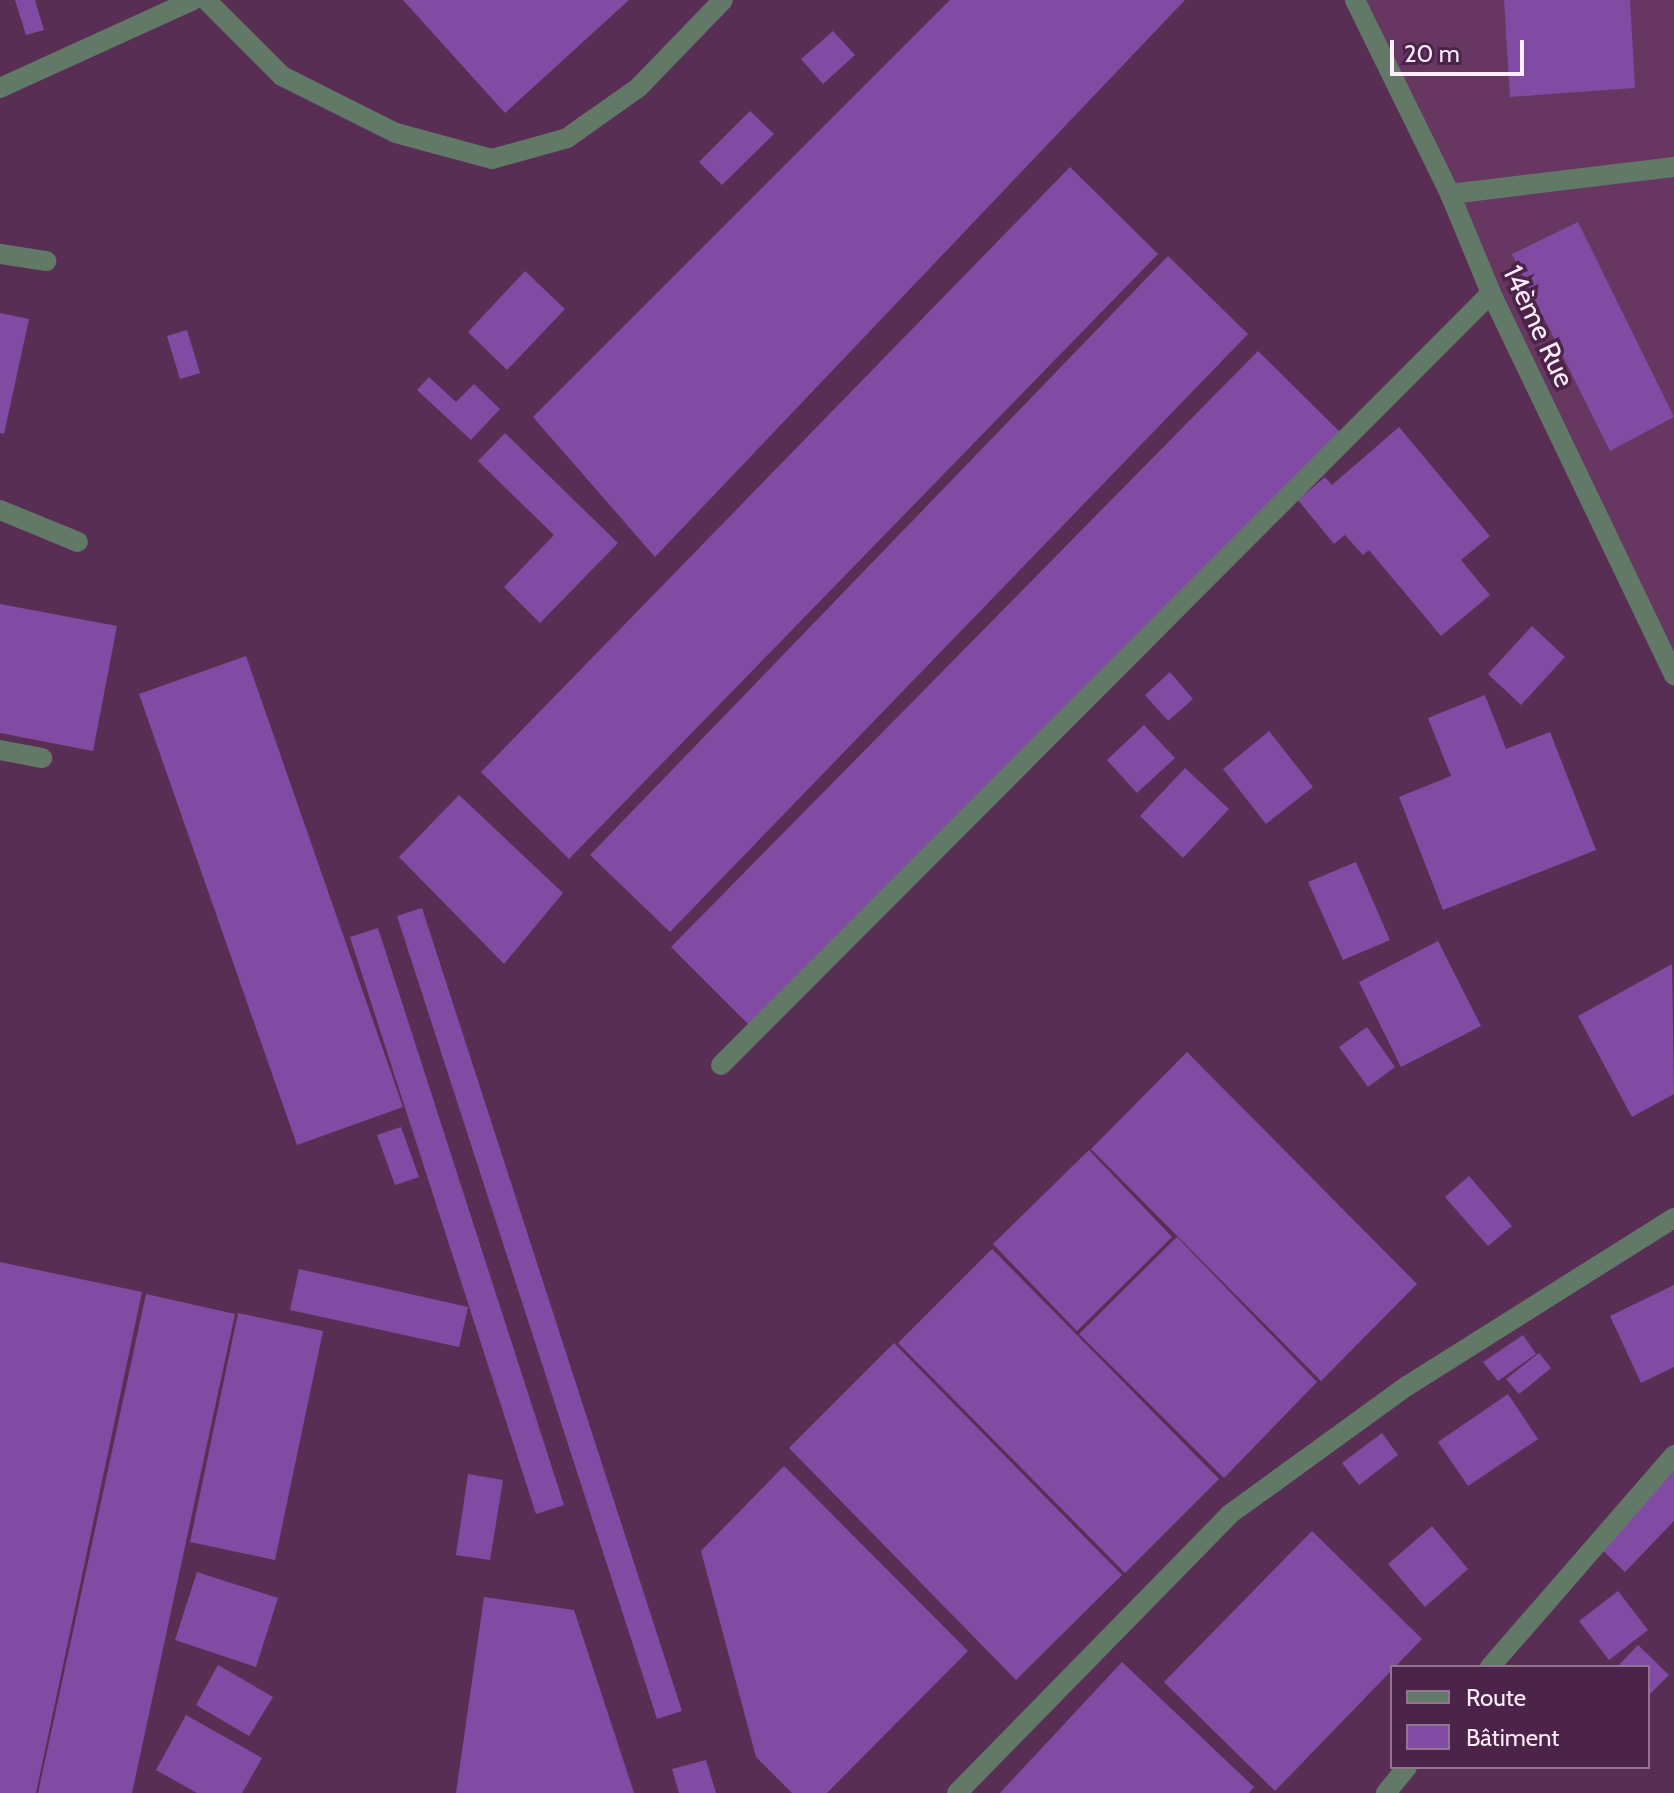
<!DOCTYPE html>
<meta charset="utf-8">
<style>
body{margin:0}
#map{position:relative;width:1674px;height:1793px;overflow:hidden;background:#592e54;font-family:Cabin,sans-serif}
div>[style]{position:absolute}
.built>*{inset:0;background:#673762}
.building>*{inset:0;background:#824ba3}
.service>*{height:20px;margin:-10px;padding:0 10px;transform-origin:10px;border-radius:10px;background:#637968}
.minor>*{height:20px;margin:-10px;padding:0 10px;transform-origin:10px;border-radius:10px;background:#637968}
span{translate:-50% -50%;white-space:nowrap;text-align:center;line-height:1.15;-webkit-text-stroke:7px #4d2449;paint-order:stroke}
.street-label{font-size:28px;color:#fdecfa}
.legend{position:absolute;left:1390px;top:1665px;width:260px;height:104px;box-sizing:border-box;background:#4d2449;border:2px solid #937490;margin:0;padding:10px 14px;list-style:none;font-size:24px;color:#fdecfa}
.legend li{display:flex;align-items:center;gap:16px;height:40px}
.legend b{width:40px;border:2px solid #937490}
.scale{position:absolute;left:1390px;top:40px;width:134px;height:36px;box-sizing:border-box;border:4px solid #fdecfa;border-top:0;padding-left:10px;font-size:24px;line-height:28px;white-space:nowrap;color:#fdecfa;-webkit-text-stroke:6px #4d2449;paint-order:stroke}
</style>
<div id="map">
<div class="built">
<div style="clip-path:polygon(1363px 0,1674px 0,1674px 653px)"></div>
</div>
<div class="building">
<div style="clip-path:polygon(15px 0,35px 0,44px 30px,26px 35px)"></div>
<div style="clip-path:polygon(403px 0,629px 0,505px 113px)"></div>
<div style="clip-path:polygon(950px 0,1185px 0,655px 557px,533px 417px)"></div>
<div style="clip-path:polygon(1504px 0,1630px 0,1635px 88px,1510px 97px)"></div>
<div style="clip-path:polygon(833px 31px,855px 55px,823px 84px,801px 59px)"></div>
<div style="clip-path:polygon(750px 111px,774px 134px,722px 185px,699px 162px)"></div>
<div style="clip-path:polygon(1070px 167px,1158px 254px,569px 859px,481px 772px)"></div>
<div style="clip-path:polygon(1578px 222px,1674px 417px,1610px 451px,1512px 254px)"></div>
<div style="clip-path:polygon(1168px 256px,1248px 334px,670px 932px,590px 855px)"></div>
<div style="clip-path:polygon(525px 271px,565px 309px,507px 370px,468px 332px)"></div>
<div style="clip-path:polygon(0 313px,29px 319px,4px 434px,0 433px)"></div>
<div style="clip-path:polygon(187px 330px,200px 373px,180px 379px,167px 336px)"></div>
<div style="clip-path:polygon(1258px 351px,1341px 433px,753px 1029px,671px 947px)"></div>
<div style="clip-path:polygon(429px 377px,456px 402px,474px 384px,500px 409px,471px 440px,417px 390px)"></div>
<div style="clip-path:polygon(1399px 427px,1490px 536px,1461px 560px,1490px 595px,1441px 636px,1369px 550px,1363px 555px,1345px 535px,1334px 544px,1298px 500px,1325px 477px,1332px 485px)"></div>
<div style="clip-path:polygon(505px 433px,618px 543px,540px 623px,504px 587px,554px 535px,478px 461px)"></div>
<div style="clip-path:polygon(0 604px,117px 626px,93px 751px,0 733px)"></div>
<div style="clip-path:polygon(1532px 626px,1565px 657px,1521px 705px,1488px 674px)"></div>
<div style="clip-path:polygon(246px 656px,403px 1107px,297px 1145px,139px 694px)"></div>
<div style="clip-path:polygon(1170px 672px,1193px 699px,1168px 721px,1145px 695px)"></div>
<div style="clip-path:polygon(1485px 695px,1506px 749px,1550px 732px,1596px 850px,1443px 910px,1399px 797px,1451px 776px,1428px 718px)"></div>
<div style="clip-path:polygon(1144px 725px,1175px 758px,1137px 793px,1107px 760px)"></div>
<div style="clip-path:polygon(1269px 731px,1313px 787px,1266px 824px,1223px 769px)"></div>
<div style="clip-path:polygon(1185px 768px,1229px 809px,1183px 858px,1140px 816px)"></div>
<div style="clip-path:polygon(459px 795px,563px 893px,504px 964px,399px 857px)"></div>
<div style="clip-path:polygon(1356px 862px,1390px 940px,1343px 960px,1308px 882px)"></div>
<div style="clip-path:polygon(422px 908px,682px 1711px,657px 1719px,397px 916px)"></div>
<div style="clip-path:polygon(378px 928px,564px 1505px,536px 1514px,350px 937px)"></div>
<div style="clip-path:polygon(1438px 941px,1481px 1026px,1401px 1067px,1359px 982px)"></div>
<div style="clip-path:polygon(1672px 964px,1674px 1094px,1632px 1117px,1578px 1016px)"></div>
<div style="clip-path:polygon(1367px 1027px,1395px 1067px,1368px 1087px,1339px 1047px)"></div>
<div style="clip-path:polygon(1187px 1052px,1417px 1284px,1321px 1381px,1091px 1149px)"></div>
<div style="clip-path:polygon(401px 1127px,419px 1177px,395px 1185px,377px 1135px)"></div>
<div style="clip-path:polygon(1089px 1150px,1172px 1237px,1077px 1331px,993px 1244px)"></div>
<div style="clip-path:polygon(1469px 1176px,1512px 1226px,1488px 1246px,1445px 1197px)"></div>
<div style="clip-path:polygon(1177px 1237px,1317px 1382px,1224px 1478px,1079px 1334px)"></div>
<div style="clip-path:polygon(992px 1249px,1219px 1479px,1125px 1573px,898px 1343px)"></div>
<div style="clip-path:polygon(0 1262px,142px 1292px,36px 1793px,0 1793px)"></div>
<div style="clip-path:polygon(299px 1269px,468px 1307px,459px 1347px,290px 1310px)"></div>
<div style="clip-path:polygon(1674px 1285px,1674px 1367px,1641px 1383px,1610px 1316px)"></div>
<div style="clip-path:polygon(146px 1294px,235px 1314px,132px 1793px,38px 1793px)"></div>
<div style="clip-path:polygon(238px 1313px,323px 1331px,275px 1560px,190px 1542px)"></div>
<div style="clip-path:polygon(1523px 1335px,1536px 1354px,1498px 1381px,1483px 1362px)"></div>
<div style="clip-path:polygon(894px 1343px,1122px 1575px,1016px 1680px,789px 1448px)"></div>
<div style="clip-path:polygon(1539px 1353px,1551px 1368px,1519px 1394px,1506px 1379px)"></div>
<div style="clip-path:polygon(1508px 1394px,1538px 1439px,1468px 1486px,1438px 1442px)"></div>
<div style="clip-path:polygon(1382px 1433px,1398px 1455px,1359px 1485px,1342px 1463px)"></div>
<div style="clip-path:polygon(784px 1466px,968px 1651px,827px 1793px,792px 1793px,756px 1757px,701px 1551px)"></div>
<div style="clip-path:polygon(1674px 1470px,1674px 1521px,1625px 1572px,1600px 1548px)"></div>
<div style="clip-path:polygon(468px 1474px,503px 1480px,490px 1560px,456px 1555px)"></div>
<div style="clip-path:polygon(1432px 1526px,1468px 1569px,1425px 1607px,1388px 1564px)"></div>
<div style="clip-path:polygon(1312px 1531px,1422px 1639px,1275px 1791px,1164px 1682px)"></div>
<div style="clip-path:polygon(197px 1572px,278px 1598px,256px 1667px,175px 1640px)"></div>
<div style="clip-path:polygon(1618px 1591px,1648px 1630px,1609px 1660px,1579px 1621px)"></div>
<div style="clip-path:polygon(484px 1597px,574px 1610px,634px 1793px,456px 1793px)"></div>
<div style="clip-path:polygon(1638px 1645px,1669px 1675px,1648px 1696px,1648px 1667px,1617px 1667px)"></div>
<div style="clip-path:polygon(1122px 1662px,1254px 1787px,1249px 1793px,1000px 1793px)"></div>
<div style="clip-path:polygon(218px 1665px,273px 1697px,249px 1736px,196px 1705px)"></div>
<div style="clip-path:polygon(186px 1715px,262px 1758px,242px 1793px,197px 1793px,156px 1770px)"></div>
<div style="clip-path:polygon(706px 1760px,716px 1793px,679px 1793px,672px 1769px)"></div>
</div>
<div class="service">
<div style="left:206px;top:0;width:107px;rotate:45deg"></div>
<div style="left:282px;top:76px;width:127px;rotate:26.6deg"></div>
<div style="left:396px;top:133px;width:99px;rotate:15.2deg"></div>
<div style="left:492px;top:159px;width:78px;rotate:-15.6deg"></div>
<div style="left:567px;top:138px;width:87px;rotate:-35.2deg"></div>
<div style="left:638px;top:88px;width:122px;rotate:-46deg"></div>
<div style="left:0;top:88px;width:212px;rotate:-24.5deg"></div>
<div style="left:1450px;top:194px;width:226px;rotate:-6.9deg"></div>
<div style="left:0;top:254px;width:47px;rotate:8.7deg"></div>
<div style="left:0;top:510px;width:84px;rotate:22.3deg"></div>
<div style="left:721px;top:1065px;width:1090px;rotate:-45.07deg"></div>
<div style="left:1490px;top:1667px;width:281px;rotate:-49deg"></div>
<div style="left:957px;top:1793px;width:390px;rotate:-45.6deg"></div>
<div style="left:1230px;top:1514px;width:218px;rotate:-35.9deg"></div>
<div style="left:1407px;top:1386px;width:315px;rotate:-32.2deg"></div>
<div style="left:1386px;top:1793px;width:33px;rotate:-51deg"></div>
</div>
<div class="minor">
<div style="left:1355px;top:0;width:216px;rotate:63.9deg"></div>
<div style="left:1450px;top:194px;width:107px;rotate:67.5deg"></div>
<div style="left:1491px;top:293px;width:424px;rotate:64.4deg"></div>
<div style="left:0;top:750px;width:43px;rotate:10.8deg"></div>
</div>
<div class="street-label">
<span style="left:1539px;top:326px;rotate:65deg">14ème Rue</span>
</div>
<ul class="legend">
<li><b style="height:10px;background:#637968"></b>Route</li>
<li><b style="height:22px;background:#824ba3"></b>Bâtiment</li>
</ul>
<div class="scale">20 m</div>
</div>
